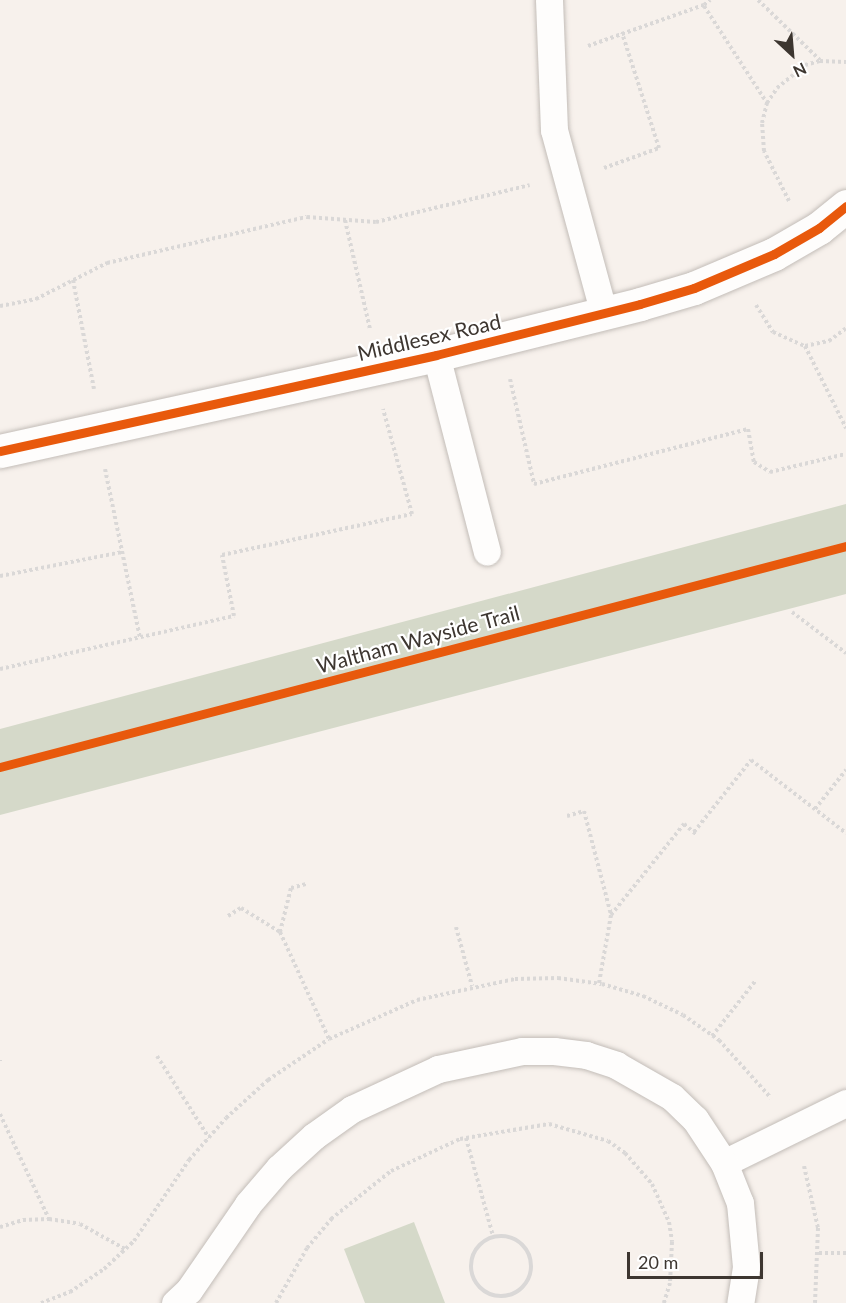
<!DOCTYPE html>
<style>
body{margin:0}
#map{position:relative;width:846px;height:1303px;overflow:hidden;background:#f7f1ec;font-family:Lato,sans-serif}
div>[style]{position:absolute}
.green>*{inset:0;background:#d5d9c9}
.path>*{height:4px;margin-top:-2px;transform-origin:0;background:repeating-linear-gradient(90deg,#dad8d7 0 3px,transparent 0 6px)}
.path>.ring{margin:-2px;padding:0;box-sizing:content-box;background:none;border:4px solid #dad8d7;border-radius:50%}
.roads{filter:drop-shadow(0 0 2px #c3bdb8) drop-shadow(0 0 2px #c3bdb8)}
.lane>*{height:27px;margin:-13.5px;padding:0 13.5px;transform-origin:13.5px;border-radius:13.5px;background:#fefdfc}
.street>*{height:33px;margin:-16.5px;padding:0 16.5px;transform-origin:16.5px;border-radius:16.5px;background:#fefdfc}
.cycleway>*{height:9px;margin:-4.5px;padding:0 4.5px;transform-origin:4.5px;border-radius:4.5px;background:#e8590c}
span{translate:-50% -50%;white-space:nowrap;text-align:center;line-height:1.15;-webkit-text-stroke:4.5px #fff;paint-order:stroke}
.street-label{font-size:21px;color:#3d3630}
.north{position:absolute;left:762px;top:24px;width:60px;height:60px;-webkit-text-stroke:4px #fff;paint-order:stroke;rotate:154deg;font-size:16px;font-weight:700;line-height:24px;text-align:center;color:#3d3630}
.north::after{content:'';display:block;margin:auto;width:21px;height:27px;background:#3d3630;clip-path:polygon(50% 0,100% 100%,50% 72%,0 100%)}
.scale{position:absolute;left:627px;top:1252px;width:136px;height:27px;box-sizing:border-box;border:3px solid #3d3630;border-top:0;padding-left:8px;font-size:18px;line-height:21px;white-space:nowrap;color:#3d3630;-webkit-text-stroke:4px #fff;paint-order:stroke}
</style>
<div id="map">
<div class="green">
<div style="clip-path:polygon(846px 504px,846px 594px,0 815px,0 729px)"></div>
<div style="clip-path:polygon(414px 1222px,445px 1303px,365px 1303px,344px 1249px)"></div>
</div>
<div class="path">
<div style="left:758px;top:0;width:86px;rotate:44.1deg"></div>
<div style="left:704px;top:6px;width:116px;rotate:57deg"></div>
<div style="left:588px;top:46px;width:123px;rotate:-19.5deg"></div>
<div style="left:704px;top:5px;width:8px;rotate:-40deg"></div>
<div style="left:604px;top:168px;width:59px;rotate:-20deg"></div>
<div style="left:659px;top:148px;width:121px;rotate:-107.8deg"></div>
<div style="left:789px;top:201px;width:56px;rotate:-116.6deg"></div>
<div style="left:764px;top:151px;width:28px;rotate:-94deg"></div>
<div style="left:762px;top:123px;width:21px;rotate:-76deg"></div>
<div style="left:767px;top:103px;width:18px;rotate:-56deg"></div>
<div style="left:777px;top:88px;width:36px;rotate:-39deg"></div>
<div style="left:805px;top:65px;width:16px;rotate:-15deg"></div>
<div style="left:820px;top:61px;width:26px;rotate:2deg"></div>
<div style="left:345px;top:220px;width:112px;rotate:77.1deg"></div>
<div style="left:73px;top:280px;width:111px;rotate:79.1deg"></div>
<div style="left:756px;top:305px;width:32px;rotate:58deg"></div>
<div style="left:773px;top:332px;width:35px;rotate:24deg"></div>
<div style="left:805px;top:346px;width:25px;rotate:-12deg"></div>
<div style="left:829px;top:341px;width:21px;rotate:-37deg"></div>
<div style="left:0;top:306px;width:37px;rotate:-11deg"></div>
<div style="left:36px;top:299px;width:80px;rotate:-26.9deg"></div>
<div style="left:107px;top:263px;width:205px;rotate:-13deg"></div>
<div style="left:307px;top:217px;width:69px;rotate:4.1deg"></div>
<div style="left:376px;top:222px;width:158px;rotate:-13.5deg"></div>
<div style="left:805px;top:346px;width:92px;rotate:63.4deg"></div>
<div style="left:510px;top:379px;width:108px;rotate:77.1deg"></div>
<div style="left:534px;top:484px;width:221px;rotate:-14.4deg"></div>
<div style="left:748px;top:429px;width:34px;rotate:80deg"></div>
<div style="left:754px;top:462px;width:19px;rotate:32deg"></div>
<div style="left:770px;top:472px;width:78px;rotate:-13.3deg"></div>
<div style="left:105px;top:469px;width:173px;rotate:78.3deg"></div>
<div style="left:0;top:576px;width:124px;rotate:-11.1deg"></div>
<div style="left:792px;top:612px;width:68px;rotate:37.2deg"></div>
<div style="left:0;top:669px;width:240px;rotate:-12.8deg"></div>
<div style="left:234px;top:616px;width:62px;rotate:-101.1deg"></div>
<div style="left:222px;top:555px;width:194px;rotate:-12.2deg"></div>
<div style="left:412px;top:514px;width:109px;rotate:-105.4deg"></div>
<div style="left:815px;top:809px;width:50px;rotate:-51.5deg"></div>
<div style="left:567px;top:816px;width:18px;rotate:-16deg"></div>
<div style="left:584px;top:811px;width:107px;rotate:75.4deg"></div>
<div style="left:611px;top:915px;width:117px;rotate:-51.3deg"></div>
<div style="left:684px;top:824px;width:17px;rotate:40deg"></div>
<div style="left:694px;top:832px;width:92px;rotate:-51.6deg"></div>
<div style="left:751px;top:760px;width:120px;rotate:37.5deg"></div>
<div style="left:228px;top:916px;width:15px;rotate:-32deg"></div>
<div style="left:241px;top:908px;width:46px;rotate:31.6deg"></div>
<div style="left:280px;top:932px;width:118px;rotate:65.4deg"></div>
<div style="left:456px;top:927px;width:61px;rotate:74.8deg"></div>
<div style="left:280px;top:932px;width:45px;rotate:-76deg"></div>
<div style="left:291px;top:888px;width:16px;rotate:-15deg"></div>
<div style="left:599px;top:983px;width:69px;rotate:-80deg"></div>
<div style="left:712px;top:1036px;width:71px;rotate:-51.8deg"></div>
<div style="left:157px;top:1056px;width:97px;rotate:57.6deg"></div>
<div style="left:0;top:1061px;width:1px;rotate:-90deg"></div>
<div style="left:0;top:1114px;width:116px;rotate:65deg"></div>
<div style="left:466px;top:1138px;width:102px;rotate:74.6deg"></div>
<div style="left:804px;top:1166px;width:64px;rotate:77.3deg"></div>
<div style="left:818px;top:1228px;width:75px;rotate:92.3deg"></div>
<div style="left:0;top:1227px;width:24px;rotate:-17deg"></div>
<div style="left:23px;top:1220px;width:26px;rotate:-2deg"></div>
<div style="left:49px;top:1219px;width:31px;rotate:9deg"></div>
<div style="left:80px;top:1224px;width:51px;rotate:29.1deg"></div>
<div class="ring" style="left:471px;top:1236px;width:56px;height:56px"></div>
<div style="left:819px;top:1253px;width:27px"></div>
<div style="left:41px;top:1303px;width:31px;rotate:-21deg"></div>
<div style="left:70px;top:1292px;width:41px;rotate:-34.1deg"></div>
<div style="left:104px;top:1269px;width:41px;rotate:-43deg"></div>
<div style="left:134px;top:1241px;width:98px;rotate:-55.8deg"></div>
<div style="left:189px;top:1160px;width:56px;rotate:-48.6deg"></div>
<div style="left:226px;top:1118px;width:57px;rotate:-42.1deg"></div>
<div style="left:268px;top:1080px;width:73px;rotate:-33.9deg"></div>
<div style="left:329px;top:1039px;width:96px;rotate:-23.9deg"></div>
<div style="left:417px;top:1000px;width:100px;rotate:-12.1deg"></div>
<div style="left:515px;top:979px;width:43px;rotate:-1.3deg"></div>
<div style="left:558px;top:978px;width:44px;rotate:7.8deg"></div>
<div style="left:602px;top:984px;width:43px;rotate:16.3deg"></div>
<div style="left:643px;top:996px;width:44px;rotate:25.4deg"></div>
<div style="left:683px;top:1015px;width:44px;rotate:34.8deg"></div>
<div style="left:719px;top:1040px;width:78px;rotate:48.1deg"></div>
<div style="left:276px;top:1303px;width:63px;rotate:-60.6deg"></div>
<div style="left:307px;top:1248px;width:38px;rotate:-50deg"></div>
<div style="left:331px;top:1219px;width:77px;rotate:-38.7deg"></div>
<div style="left:391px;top:1171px;width:76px;rotate:-24.9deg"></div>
<div style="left:460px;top:1139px;width:90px;rotate:-9.6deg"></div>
<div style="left:549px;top:1124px;width:61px;rotate:16.1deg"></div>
<div style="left:608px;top:1141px;width:21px;rotate:35deg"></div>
<div style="left:625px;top:1153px;width:41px;rotate:48.9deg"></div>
<div style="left:652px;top:1184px;width:42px;rotate:65.9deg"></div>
<div style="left:669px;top:1222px;width:20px;rotate:81deg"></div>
<div style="left:672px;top:1242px;width:41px;rotate:92.8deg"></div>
<div style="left:670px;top:1283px;width:21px;rotate:107deg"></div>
</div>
<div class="roads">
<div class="lane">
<div style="left:549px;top:0;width:130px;rotate:87.8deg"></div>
<div style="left:554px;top:130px;width:191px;rotate:74.8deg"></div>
<div style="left:436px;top:355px;width:203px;rotate:75.5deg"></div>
<div style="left:724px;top:1163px;width:136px;rotate:-26.2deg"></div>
<div style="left:175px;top:1303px;width:19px;rotate:-43deg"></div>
<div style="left:189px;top:1290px;width:104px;rotate:-55.5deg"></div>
<div style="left:248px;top:1204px;width:48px;rotate:-49.3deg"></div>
<div style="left:279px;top:1168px;width:47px;rotate:-42.4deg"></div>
<div style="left:314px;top:1136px;width:47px;rotate:-35.4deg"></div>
<div style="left:352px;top:1109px;width:95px;rotate:-24.9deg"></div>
<div style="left:438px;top:1069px;width:86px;rotate:-12.1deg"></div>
<div style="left:522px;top:1051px;width:32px"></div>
<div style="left:554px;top:1051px;width:32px;rotate:7deg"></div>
<div style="left:586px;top:1055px;width:32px;rotate:18deg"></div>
<div style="left:616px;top:1065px;width:64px;rotate:29.7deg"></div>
<div style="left:672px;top:1097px;width:32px;rotate:44deg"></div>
<div style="left:695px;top:1119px;width:53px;rotate:56.6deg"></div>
<div style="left:724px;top:1163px;width:43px;rotate:68.2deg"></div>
<div style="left:740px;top:1203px;width:64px;rotate:84.6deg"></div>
<div style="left:746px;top:1267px;width:36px;rotate:99deg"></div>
</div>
<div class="street">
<div style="left:0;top:451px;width:446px;rotate:-12.4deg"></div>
<div style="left:436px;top:355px;width:210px;rotate:-14deg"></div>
<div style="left:640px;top:304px;width:56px;rotate:-16.5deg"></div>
<div style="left:694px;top:288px;width:87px;rotate:-23deg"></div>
<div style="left:774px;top:254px;width:52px;rotate:-30deg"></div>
<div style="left:819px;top:228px;width:35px;rotate:-39deg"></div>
</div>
</div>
<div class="cycleway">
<div style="left:0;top:451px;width:446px;rotate:-12.4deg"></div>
<div style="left:436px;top:355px;width:210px;rotate:-14deg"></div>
<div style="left:640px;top:304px;width:56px;rotate:-16.5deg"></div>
<div style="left:694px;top:288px;width:87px;rotate:-23deg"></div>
<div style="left:774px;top:254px;width:52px;rotate:-30deg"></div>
<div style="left:819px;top:228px;width:35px;rotate:-39deg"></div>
<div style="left:0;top:767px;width:874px;rotate:-14.64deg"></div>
</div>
<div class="street-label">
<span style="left:429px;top:337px;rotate:-13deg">Middlesex Road</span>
<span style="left:418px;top:639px;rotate:-15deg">Waltham Wayside Trail</span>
</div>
<div class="north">N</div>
<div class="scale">20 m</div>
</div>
